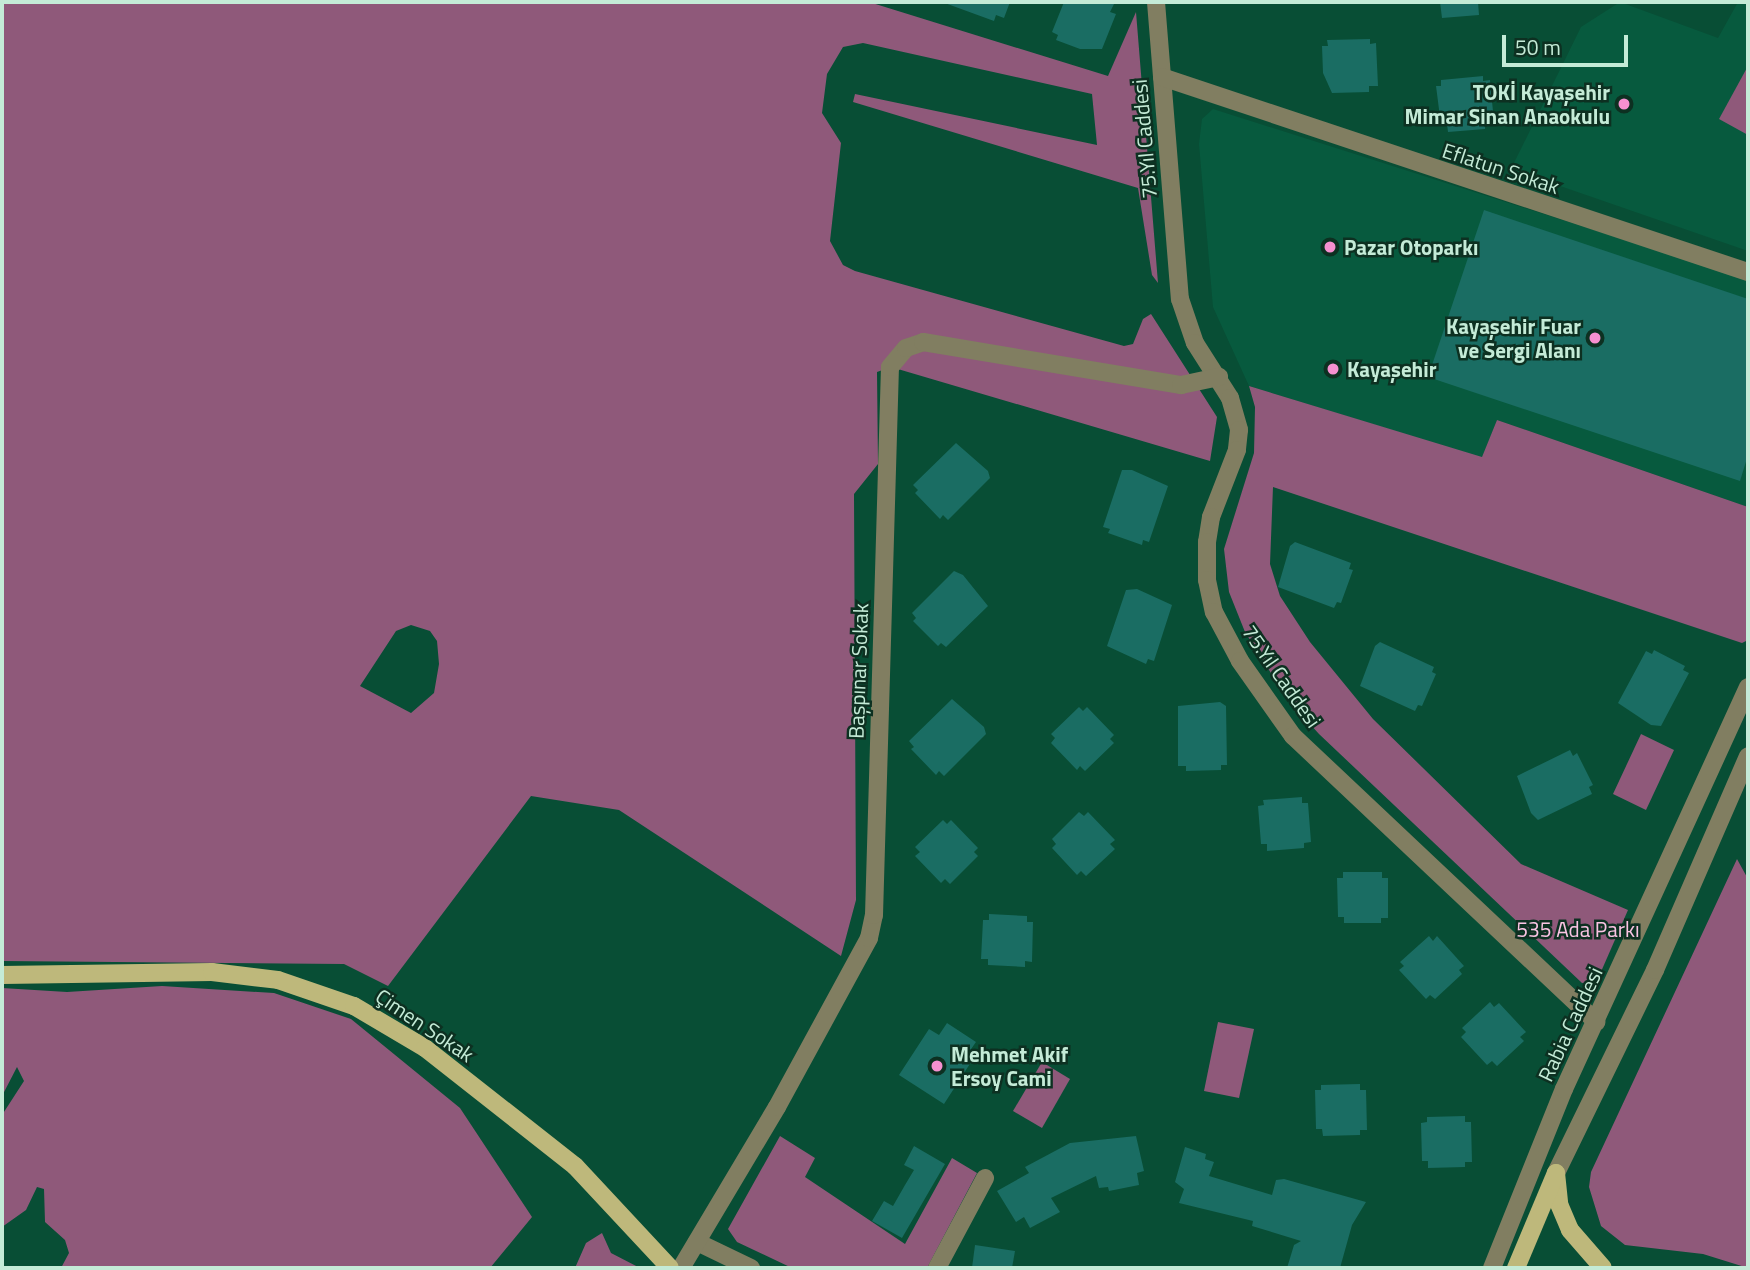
<!DOCTYPE html>
<meta charset="utf-8">
<style>
body{margin:0}
#map{position:relative;width:1750px;height:1270px;overflow:hidden;background:#084e35;font-family:"Titillium Web",sans-serif}
div>[style]{position:absolute}
.built>*{inset:0;background:#075a3e}
.green>*{inset:0;background:#8f597a}
.building>*{inset:0;background:#1a6d63}
.minor>*{height:18px;margin:-9px;padding:0 9px;transform-origin:9px;border-radius:9px;background:#817e61}
.major>*{height:18px;margin:-9px;padding:0 9px;transform-origin:9px;border-radius:9px;background:#beb87b}
.dots>*{width:19px;height:19px;translate:-50% -50%;box-sizing:border-box;border:4px solid #0d3021;border-radius:50%}
span{translate:-50% -50%;white-space:nowrap;text-align:center;line-height:1.15;-webkit-text-stroke:5px #0d3021;paint-order:stroke}
.poi-label{font-size:21px;color:#c4ebd7;font-weight:700}
.right{translate:-100% -50%;text-align:right}
.left{translate:0 -50%;text-align:left}
.street-label{font-size:21px;color:#c4ebd7}
.park-label{font-size:21px;color:#fbc4e4}
.frame{position:absolute;inset:0;border:4px solid #c4ebd7;pointer-events:none}
.scale{position:absolute;left:1502px;top:35px;width:126px;height:32px;box-sizing:border-box;border:4px solid #c4ebd7;border-top:0;padding-left:9px;font-size:21px;line-height:24px;white-space:nowrap;color:#c4ebd7;-webkit-text-stroke:5px #0d3021;paint-order:stroke}
</style>
<div id="map">
<div class="built">
<div style="clip-path:polygon(1620px 2px,1718px 38px,1738px 2px,1748px 2px,1748px 251px,1511px 169px,1581px 27px)"></div>
<div style="clip-path:polygon(1213px 109px,1748px 279px,1748px 507px,1497px 420px,1482px 458px,1249px 386px,1213px 307px,1199px 144px,1202px 119px)"></div>
</div>
<div class="green">
<div style="clip-path:polygon(evenodd,2px 2px,869px 2px,1108px 76px,1136px 12px,1158px 283px,1152px 275px,1138px 188px,853px 102px,855px 94px,1097px 145px,1092px 94px,863px 43px,843px 47px,827px 74px,822px 113px,841px 143px,830px 241px,843px 265px,855px 271px,1124px 346px,1133px 344px,1143px 319px,1151px 314px,1217px 417px,1210px 461px,891px 367px,877px 372px,878px 464px,854px 494px,856px 900px,841px 956px,619px 810px,531px 796px,388px 986px,344px 964px,2px 961px,2px 2px,411px 625px,430px 631px,437px 641px,439px 664px,434px 693px,411px 713px,360px 686px,396px 631px,411px 625px)"></div>
<div style="clip-path:polygon(1748px 66px,1748px 135px,1719px 119px)"></div>
<div style="clip-path:polygon(1249px 386px,1482px 457px,1497px 420px,1748px 507px,1748px 640px,1742px 643px,1273px 487px,1270px 564px,1280px 596px,1310px 642px,1373px 719px,1521px 864px,1628px 910px,1600px 974px,1591px 982px,1582px 983px,1319px 734px,1288px 700px,1245px 632px,1229px 592px,1224px 549px,1254px 453px,1255px 407px)"></div>
<div style="clip-path:polygon(1641px 734px,1674px 750px,1646px 810px,1613px 794px)"></div>
<div style="clip-path:polygon(1737px 859px,1748px 879px,1748px 1268px,1703px 1254px,1625px 1245px,1601px 1226px,1589px 1187px,1591px 1172px)"></div>
<div style="clip-path:polygon(162px 986px,274px 993px,351px 1019px,460px 1108px,532px 1217px,490px 1268px,61px 1268px,69px 1253px,65px 1240px,45px 1222px,44px 1189px,37px 1187px,26px 1210px,2px 1227px,2px 1115px,24px 1081px,17px 1067px,2px 1096px,2px 988px,67px 992px)"></div>
<div style="clip-path:polygon(1218px 1022px,1254px 1029px,1239px 1098px,1204px 1091px)"></div>
<div style="clip-path:polygon(1042px 1062px,1070px 1079px,1042px 1128px,1013px 1111px)"></div>
<div style="clip-path:polygon(780px 1136px,815px 1158px,805px 1177px,905px 1244px,952px 1158px,977px 1173px,927px 1268px,792px 1268px,737px 1242px,728px 1229px)"></div>
<div style="clip-path:polygon(602px 1233px,611px 1253px,640px 1268px,575px 1268px,586px 1243px)"></div>
</div>
<div class="building">
<div style="clip-path:polygon(942px 2px,1010px 2px,1004px 18px,996px 15px,994px 21px)"></div>
<div style="clip-path:polygon(1064px 2px,1115px 2px,1110px 12px,1116px 14px,1102px 49px,1080px 49px,1056px 40px,1058px 35px,1052px 32px)"></div>
<div style="clip-path:polygon(1440px 2px,1478px 2px,1479px 15px,1442px 18px)"></div>
<div style="clip-path:polygon(1370px 39px,1370px 44px,1376px 43px,1378px 86px,1369px 86px,1369px 92px,1332px 93px,1323px 73px,1322px 46px,1328px 46px,1327px 40px)"></div>
<div style="clip-path:polygon(1483px 76px,1483px 81px,1490px 80px,1494px 122px,1485px 123px,1485px 129px,1448px 132px,1447px 124px,1441px 125px,1436px 86px,1441px 86px,1441px 80px)"></div>
<div style="clip-path:polygon(1484px 210px,1748px 299px,1748px 455px,1740px 481px,1428px 377px)"></div>
<div style="clip-path:polygon(956px 443px,988px 471px,990px 478px,948px 520px,943px 515px,940px 519px,915px 493px,918px 490px,913px 485px)"></div>
<div style="clip-path:polygon(1122px 470px,1132px 470px,1168px 486px,1149px 542px,1143px 540px,1142px 545px,1108px 533px,1110px 529px,1103px 527px)"></div>
<div style="clip-path:polygon(1295px 542px,1351px 563px,1349px 569px,1353px 570px,1341px 603px,1337px 602px,1334px 608px,1278px 587px,1290px 546px)"></div>
<div style="clip-path:polygon(954px 571px,963px 575px,988px 606px,946px 647px,941px 643px,938px 646px,913px 621px,916px 618px,912px 613px)"></div>
<div style="clip-path:polygon(1137px 589px,1172px 605px,1154px 661px,1148px 659px,1146px 664px,1107px 646px,1126px 590px)"></div>
<div style="clip-path:polygon(1380px 642px,1434px 667px,1432px 672px,1436px 674px,1422px 706px,1418px 705px,1415px 711px,1360px 686px,1375px 646px)"></div>
<div style="clip-path:polygon(1654px 650px,1685px 666px,1683px 670px,1689px 673px,1661px 726px,1651px 725px,1618px 703px,1646px 651px,1652px 654px)"></div>
<div style="clip-path:polygon(952px 699px,984px 727px,986px 734px,944px 776px,939px 771px,936px 775px,911px 749px,914px 747px,909px 741px)"></div>
<div style="clip-path:polygon(1220px 702px,1226px 706px,1227px 765px,1221px 765px,1221px 770px,1186px 771px,1186px 766px,1178px 766px,1178px 706px)"></div>
<div style="clip-path:polygon(1079px 707px,1083px 711px,1087px 707px,1114px 735px,1110px 739px,1114px 743px,1085px 771px,1080px 766px,1077px 770px,1051px 743px,1055px 738px,1051px 734px)"></div>
<div style="clip-path:polygon(1570px 750px,1573px 756px,1577px 753px,1593px 785px,1589px 787px,1592px 794px,1538px 820px,1531px 813px,1517px 776px)"></div>
<div style="clip-path:polygon(1302px 797px,1302px 803px,1308px 803px,1311px 842px,1304px 843px,1304px 848px,1267px 851px,1267px 844px,1261px 844px,1258px 806px,1264px 805px,1263px 800px)"></div>
<div style="clip-path:polygon(1079px 812px,1084px 816px,1088px 812px,1115px 840px,1110px 844px,1115px 849px,1086px 876px,1081px 871px,1077px 875px,1052px 848px,1056px 844px,1052px 839px)"></div>
<div style="clip-path:polygon(943px 820px,947px 824px,951px 820px,978px 848px,974px 852px,978px 856px,950px 884px,945px 879px,941px 883px,915px 856px,920px 852px,915px 847px)"></div>
<div style="clip-path:polygon(1343px 872px,1382px 872px,1382px 878px,1388px 878px,1388px 918px,1381px 918px,1381px 923px,1344px 923px,1344px 917px,1338px 917px,1337px 878px,1343px 878px)"></div>
<div style="clip-path:polygon(989px 914px,1027px 916px,1027px 922px,1033px 922px,1032px 962px,1025px 961px,1025px 967px,988px 965px,988px 959px,981px 959px,983px 920px,989px 920px)"></div>
<div style="clip-path:polygon(1429px 936px,1433px 941px,1437px 936px,1464px 966px,1459px 970px,1462px 974px,1435px 999px,1430px 995px,1426px 999px,1399px 970px,1404px 966px,1400px 962px)"></div>
<div style="clip-path:polygon(1490px 1002px,1494px 1007px,1499px 1003px,1526px 1032px,1520px 1037px,1524px 1041px,1497px 1066px,1492px 1061px,1487px 1065px,1461px 1037px,1466px 1032px,1462px 1028px)"></div>
<div style="clip-path:polygon(947px 1023px,976px 1042px,969px 1052px,975px 1056px,944px 1104px,899px 1075px,929px 1029px,939px 1035px)"></div>
<div style="clip-path:polygon(1360px 1084px,1360px 1090px,1366px 1090px,1367px 1130px,1360px 1130px,1360px 1135px,1323px 1136px,1322px 1129px,1316px 1129px,1315px 1090px,1321px 1090px,1321px 1085px)"></div>
<div style="clip-path:polygon(1465px 1116px,1465px 1122px,1471px 1122px,1472px 1162px,1465px 1162px,1465px 1167px,1428px 1168px,1428px 1161px,1422px 1161px,1421px 1123px,1427px 1122px,1427px 1117px)"></div>
<div style="clip-path:polygon(1136px 1136px,1144px 1171px,1137px 1173px,1139px 1185px,1109px 1191px,1108px 1187px,1099px 1188px,1096px 1176px,1051px 1198px,1060px 1212px,1030px 1228px,1024px 1217px,1016px 1222px,997px 1191px,1029px 1173px,1025px 1167px,1070px 1143px)"></div>
<div style="clip-path:polygon(914px 1146px,945px 1164px,902px 1238px,872px 1221px,884px 1201px,893px 1206px,905px 1185px,914px 1170px,904px 1165px)"></div>
<div style="clip-path:polygon(1185px 1147px,1206px 1154px,1205px 1159px,1214px 1162px,1209px 1176px,1272px 1195px,1276px 1180px,1284px 1179px,1366px 1202px,1352px 1225px,1340px 1268px,1287px 1268px,1294px 1245px,1301px 1241px,1252px 1226px,1253px 1221px,1179px 1203px,1184px 1189px,1175px 1182px)"></div>
<div style="clip-path:polygon(975px 1245px,1015px 1251px,1012px 1268px,972px 1268px)"></div>
</div>
<div class="minor">
<div style="left:1156px;top:2px;width:298px;rotate:85.4deg"></div>
<div style="left:1180px;top:299px;width:46px;rotate:71.2deg"></div>
<div style="left:1195px;top:343px;width:65px;rotate:57.5deg"></div>
<div style="left:1230px;top:398px;width:33px;rotate:74deg"></div>
<div style="left:1239px;top:430px;width:20px;rotate:96deg"></div>
<div style="left:1237px;top:450px;width:72px;rotate:111.2deg"></div>
<div style="left:1211px;top:517px;width:25px;rotate:99deg"></div>
<div style="left:1207px;top:542px;width:38px;rotate:90deg"></div>
<div style="left:1207px;top:580px;width:33px;rotate:78deg"></div>
<div style="left:1214px;top:612px;width:55px;rotate:62deg"></div>
<div style="left:1240px;top:661px;width:92px;rotate:54.8deg"></div>
<div style="left:1293px;top:736px;width:417px;rotate:43.3deg"></div>
<div style="left:1162px;top:77px;width:618px;rotate:18.41deg"></div>
<div style="left:1556px;top:1173px;width:226px;rotate:-64deg"></div>
<div style="left:1655px;top:970px;width:233px;rotate:-66.5deg"></div>
<div style="left:697px;top:1242px;width:60px;rotate:25.7deg"></div>
<div style="left:681px;top:1268px;width:187px;rotate:-59.2deg"></div>
<div style="left:777px;top:1107px;width:192px;rotate:-61.4deg"></div>
<div style="left:869px;top:938px;width:24px;rotate:-78deg"></div>
<div style="left:874px;top:915px;width:548px;rotate:-88.33deg"></div>
<div style="left:890px;top:367px;width:25px;rotate:-50deg"></div>
<div style="left:906px;top:348px;width:18px;rotate:-19deg"></div>
<div style="left:923px;top:342px;width:262px;rotate:9.5deg"></div>
<div style="left:1181px;top:385px;width:39px;rotate:-12deg"></div>
<div style="left:937px;top:1268px;width:102px;rotate:-61.9deg"></div>
<div style="left:1492px;top:1268px;width:193px;rotate:-68.1deg"></div>
<div style="left:1564px;top:1089px;width:442px;rotate:-65.4deg"></div>
</div>
<div class="major">
<div style="left:2px;top:975px;width:210px;rotate:-0.8deg"></div>
<div style="left:212px;top:972px;width:66px;rotate:6.9deg"></div>
<div style="left:278px;top:980px;width:80px;rotate:18.9deg"></div>
<div style="left:354px;top:1006px;width:82px;rotate:30.6deg"></div>
<div style="left:425px;top:1048px;width:191px;rotate:38.2deg"></div>
<div style="left:575px;top:1166px;width:139px;rotate:47deg"></div>
<div style="left:1556px;top:1173px;width:31px;rotate:84deg"></div>
<div style="left:1559px;top:1204px;width:28px;rotate:67deg"></div>
<div style="left:1570px;top:1230px;width:50px;rotate:49deg"></div>
<div style="left:1516px;top:1268px;width:103px;rotate:-67.2deg"></div>
</div>
<div class="dots">
<div style="left:1624px;top:104px;background:#f690d0"></div>
<div style="left:1330px;top:247px;background:#f690d0"></div>
<div style="left:1595px;top:338px;background:#f690d0"></div>
<div style="left:1333px;top:369px;background:#f690d0"></div>
<div style="left:937px;top:1066px;background:#f690d0"></div>
</div>
<div class="poi-label">
<span class="right" style="left:1610px;top:104px">TOKİ Kayaşehir<br>Mimar Sinan Anaokulu</span>
<span class="left" style="left:1344px;top:247px">Pazar Otoparkı</span>
<span class="right" style="left:1581px;top:338px">Kayaşehir Fuar<br>ve Sergi Alanı</span>
<span class="left" style="left:1347px;top:369px">Kayaşehir</span>
<span class="left" style="left:951px;top:1066px">Mehmet Akif<br>Ersoy Cami</span>
</div>
<div class="street-label">
<span style="left:1144px;top:139px;rotate:-95deg">75.Yıl Caddesi</span>
<span style="left:1501px;top:168px;rotate:18deg">Eflatun Sokak</span>
<span style="left:858px;top:671px;rotate:-88deg">Başpınar Sokak</span>
<span style="left:1282px;top:676px;rotate:55deg">75.Yıl Caddesi</span>
<span style="left:1570px;top:1024px;rotate:-65deg">Rabia Caddesi</span>
<span style="left:425px;top:1025px;rotate:34deg">Çimen Sokak</span>
</div>
<div class="park-label">
<span style="left:1578px;top:929px">535 Ada Parkı</span>
</div>
<div class="frame"></div>
<div class="scale">50 m</div>
</div>
